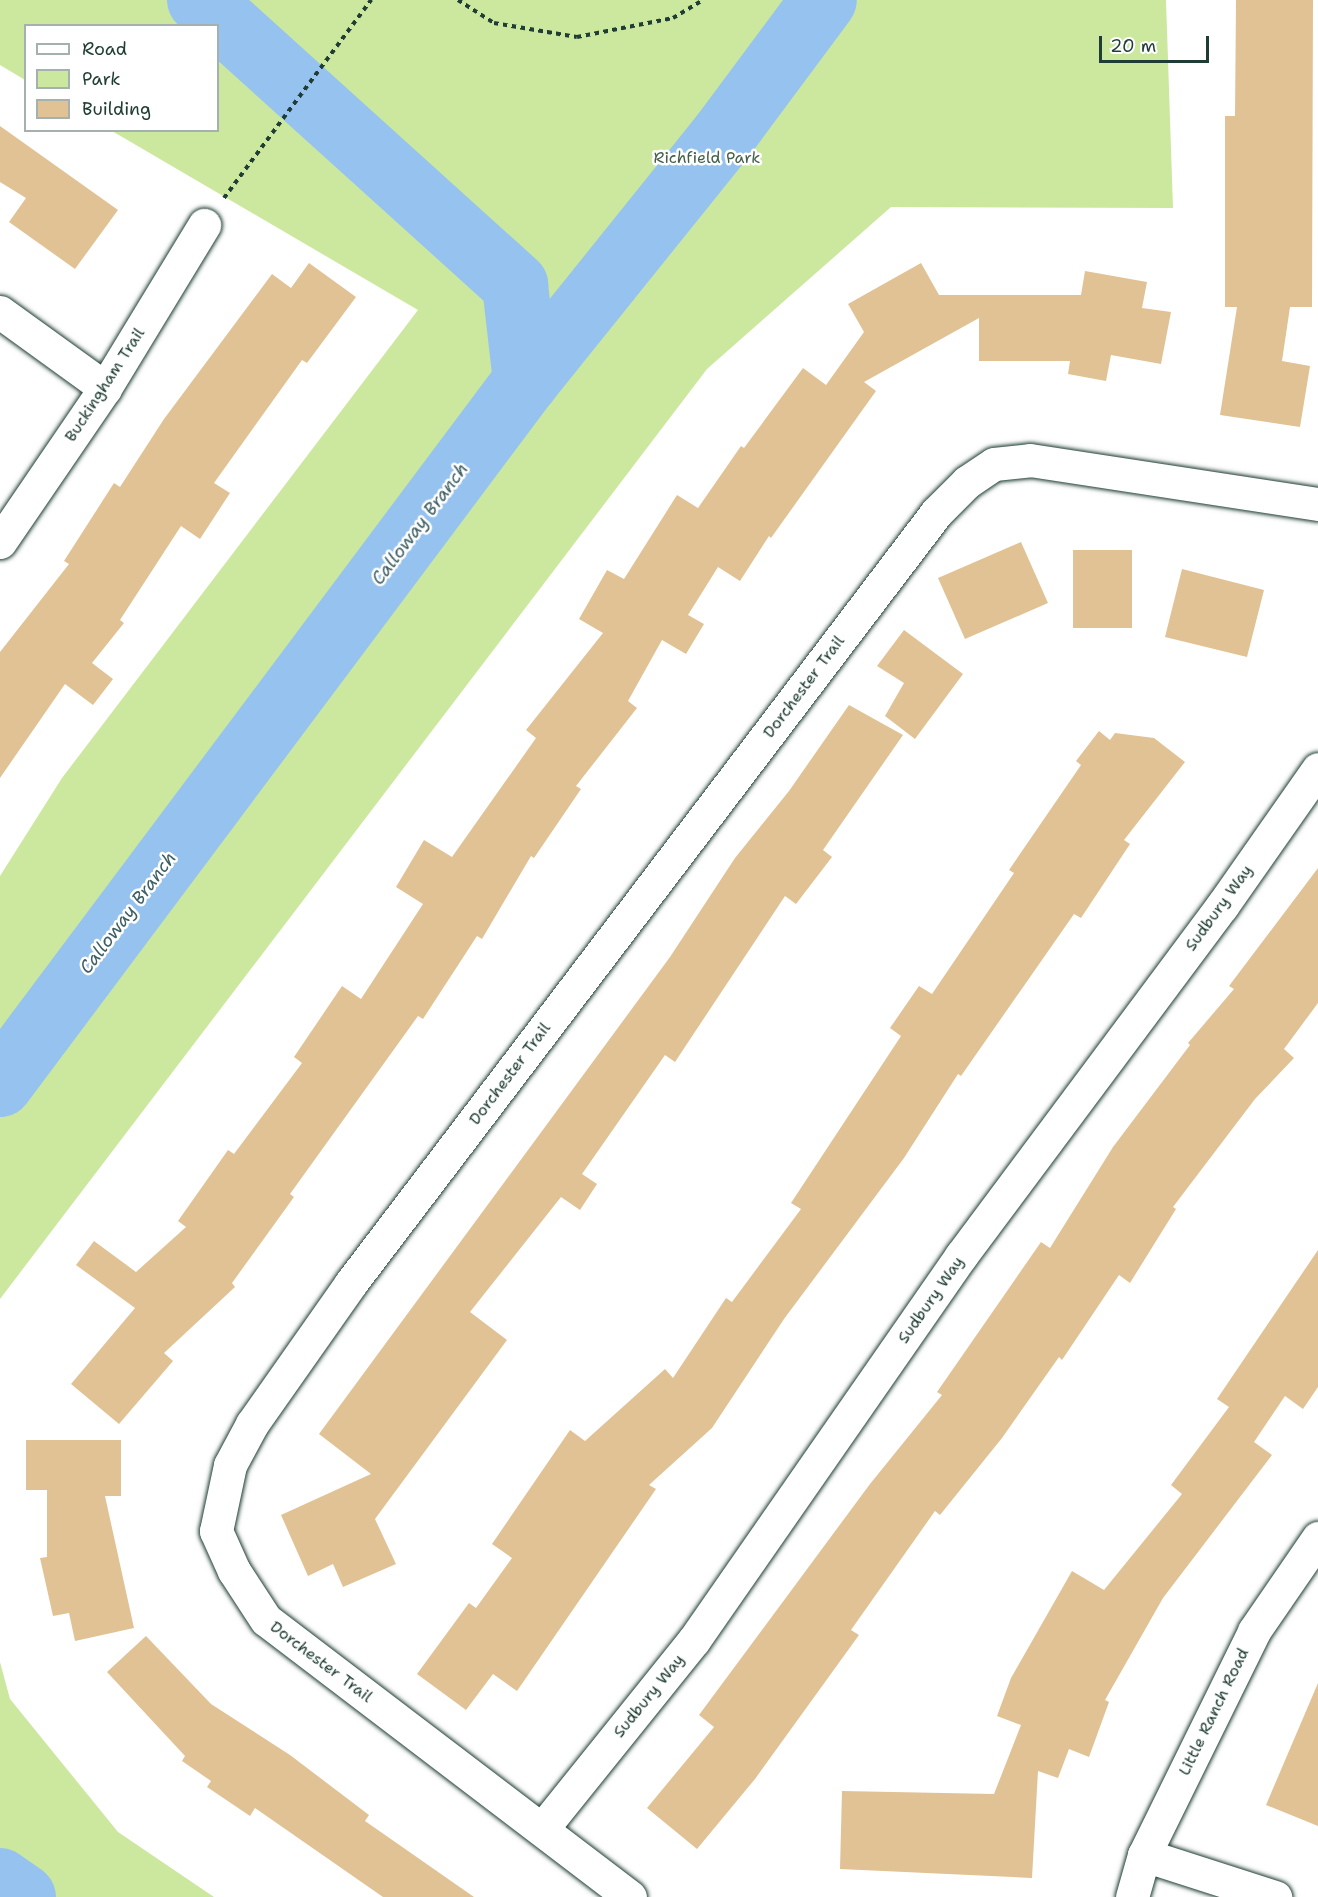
<!DOCTYPE html>
<style>
body{margin:0}
#map{position:relative;width:1318px;height:1897px;overflow:hidden;background:#fff;font-family:"Shantell Sans",sans-serif}
div>[style]{position:absolute}
.green>*{inset:0;background:#cce89f}
.river>*{height:66px;margin:-33px;padding:0 33px;transform-origin:33px;border-radius:33px;background:#96c2ef}
.building>*{inset:0;background:#e1c294}
.path>*{height:4px;margin-top:-2px;transform-origin:0;background:repeating-linear-gradient(90deg,#1f3d34 0 4.5px,transparent 0 9px)}
.roads{filter:drop-shadow(0 0 2px #1f3d34) drop-shadow(0 0 2px #1f3d34)}
.minor>*{height:33px;margin:-16.5px;padding:0 16.5px;transform-origin:16.5px;border-radius:16.5px;background:#fff}
span{translate:-50% -50%;white-space:nowrap;text-align:center;line-height:1.15;-webkit-text-stroke:5px #fff;paint-order:stroke}
.park-label{font-size:16px;color:#425f49}
.street-label{font-size:16px;color:#1f3d34}
.water-label{font-size:18px;color:#3d5e63;font-style:italic}
.legend{position:absolute;left:24px;top:24px;width:195px;height:108px;box-sizing:border-box;background:#fff;border:2px solid #a5b1ae;margin:0;padding:8px 10px;list-style:none;font-size:18px;color:#1f3d34}
.legend li{display:flex;align-items:center;gap:12px;height:30px}
.legend b{width:30px;border:2px solid #a5b1ae}
.scale{position:absolute;left:1099px;top:36px;width:110px;height:27px;box-sizing:border-box;border:3px solid #1f3d34;border-top:0;padding-left:8px;font-size:18px;line-height:21px;white-space:nowrap;color:#1f3d34;-webkit-text-stroke:4px #fff;paint-order:stroke}
</style>
<div id="map">
<div class="green">
<div style="clip-path:polygon(0 0,1166px 0,1173px 208px,891px 207px,707px 369px,0 1299px,0 876px,62px 778px,418px 310px,112px 131px,218px 130px,218px 26px,26px 26px,25px 80px,0 65px)"></div>
<div style="clip-path:polygon(0 1662px,10px 1699px,118px 1832px,214px 1897px,0 1897px)"></div>
</div>
<div class="river">
<div style="left:200px;top:0;width:425px;rotate:42.1deg"></div>
<div style="left:515px;top:285px;width:97px;rotate:83.5deg"></div>
<div style="left:0;top:1084px;width:878px;rotate:-53.2deg"></div>
<div style="left:526px;top:381px;width:314px;rotate:-51.2deg"></div>
<div style="left:723px;top:136px;width:169px;rotate:-53.4deg"></div>
<div style="left:0;top:1881px;width:28px;rotate:35deg"></div>
</div>
<div class="building">
<div style="clip-path:polygon(1236px 0,1313px 0,1312px 307px,1290px 307px,1282px 361px,1310px 366px,1300px 427px,1220px 415px,1237px 307px,1225px 307px,1225px 116px,1235px 116px)"></div>
<div style="clip-path:polygon(0 126px,118px 210px,75px 269px,9px 222px,26px 198px,0 182px)"></div>
<div style="clip-path:polygon(309px 263px,356px 297px,307px 363px,302px 360px,214px 483px,230px 493px,200px 539px,181px 526px,120px 620px,124px 623px,92px 663px,113px 679px,93px 705px,65px 684px,0 778px,0 652px,69px 564px,64px 561px,114px 483px,120px 487px,164px 419px,272px 274px,291px 288px)"></div>
<div style="clip-path:polygon(921px 263px,939px 295px,1081px 295px,1085px 271px,1147px 282px,1142px 308px,1171px 312px,1161px 364px,1111px 355px,1106px 381px,1068px 374px,1070px 361px,979px 361px,979px 318px,864px 382px,876px 391px,771px 538px,769px 536px,740px 581px,718px 567px,688px 615px,704px 624px,686px 654px,662px 640px,628px 701px,637px 708px,576px 786px,581px 789px,534px 858px,531px 856px,482px 939px,477px 936px,423px 1019px,418px 1016px,290px 1194px,294px 1197px,232px 1283px,235px 1287px,164px 1353px,173px 1361px,119px 1424px,71px 1384px,135px 1308px,76px 1265px,94px 1241px,136px 1272px,186px 1227px,178px 1221px,228px 1150px,234px 1154px,302px 1063px,294px 1057px,342px 986px,361px 999px,423px 904px,396px 887px,424px 840px,452px 857px,536px 738px,526px 730px,603px 633px,579px 619px,607px 570px,624px 579px,677px 495px,698px 508px,741px 446px,744px 448px,803px 368px,826px 385px,864px 332px,848px 304px)"></div>
<div style="clip-path:polygon(1021px 542px,1048px 603px,965px 639px,938px 578px)"></div>
<div style="clip-path:polygon(1073px 550px,1132px 550px,1132px 628px,1073px 628px)"></div>
<div style="clip-path:polygon(1182px 569px,1264px 590px,1247px 657px,1165px 637px)"></div>
<div style="clip-path:polygon(904px 630px,963px 674px,915px 739px,885px 716px,904px 683px,877px 666px)"></div>
<div style="clip-path:polygon(849px 705px,903px 735px,823px 850px,832px 857px,796px 904px,785px 896px,675px 1062px,665px 1055px,582px 1174px,597px 1184px,580px 1210px,561px 1197px,470px 1312px,507px 1340px,375px 1519px,396px 1564px,343px 1587px,333px 1564px,308px 1576px,281px 1515px,371px 1474px,319px 1434px,670px 957px,735px 858px,789px 791px)"></div>
<div style="clip-path:polygon(1099px 731px,1110px 740px,1115px 733px,1154px 738px,1185px 762px,1124px 840px,1130px 844px,1081px 918px,1074px 914px,961px 1076px,958px 1074px,904px 1158px,784px 1319px,712px 1428px,649px 1485px,656px 1489px,517px 1691px,493px 1674px,466px 1710px,417px 1674px,469px 1603px,476px 1608px,512px 1558px,492px 1544px,570px 1430px,585px 1441px,665px 1369px,673px 1378px,726px 1298px,732px 1302px,801px 1209px,791px 1203px,901px 1036px,890px 1028px,919px 986px,932px 994px,1014px 873px,1009px 870px,1081px 765px,1076px 761px)"></div>
<div style="clip-path:polygon(1318px 868px,1318px 1003px,1284px 1049px,1294px 1058px,1255px 1099px,1173px 1207px,1176px 1209px,1130px 1283px,1119px 1275px,1062px 1360px,1059px 1357px,1002px 1438px,940px 1515px,935px 1511px,851px 1630px,859px 1635px,755px 1779px,697px 1849px,647px 1808px,714px 1727px,699px 1715px,870px 1484px,942px 1395px,937px 1392px,1041px 1242px,1050px 1248px,1113px 1147px,1190px 1045px,1188px 1043px,1234px 989px,1229px 986px)"></div>
<div style="clip-path:polygon(1318px 1250px,1318px 1387px,1303px 1409px,1285px 1396px,1254px 1442px,1272px 1455px,1163px 1598px,1105px 1700px,1109px 1702px,1089px 1757px,1069px 1749px,1058px 1778px,1038px 1771px,1032px 1878px,840px 1869px,842px 1791px,994px 1794px,1021px 1725px,997px 1716px,1011px 1678px,1072px 1571px,1104px 1590px,1182px 1494px,1171px 1485px,1229px 1407px,1217px 1399px)"></div>
<div style="clip-path:polygon(26px 1440px,121px 1440px,121px 1496px,105px 1496px,134px 1628px,75px 1641px,69px 1613px,53px 1616px,40px 1558px,47px 1557px,47px 1490px,26px 1490px)"></div>
<div style="clip-path:polygon(146px 1636px,211px 1704px,290px 1755px,369px 1815px,365px 1821px,474px 1897px,383px 1897px,255px 1808px,250px 1816px,207px 1787px,211px 1781px,182px 1761px,185px 1756px,107px 1672px)"></div>
<div style="clip-path:polygon(1318px 1683px,1318px 1826px,1266px 1805px)"></div>
</div>
<div class="path">
<div style="left:458px;top:0;width:43px;rotate:32.6deg"></div>
<div style="left:494px;top:23px;width:84px;rotate:9.6deg"></div>
<div style="left:577px;top:37px;width:98px;rotate:-11.2deg"></div>
<div style="left:673px;top:18px;width:35px;rotate:-31deg"></div>
<div style="left:224px;top:198px;width:247px;rotate:-53.4deg"></div>
</div>
<div class="roads">
<div class="minor">
<div style="left:0;top:312px;width:130px;rotate:35.9deg"></div>
<div style="left:0;top:542px;width:186px;rotate:-55.7deg"></div>
<div style="left:105px;top:388px;width:191px;rotate:-58.7deg"></div>
<div style="left:542px;top:1829px;width:243px;rotate:-51.2deg"></div>
<div style="left:694px;top:1640px;width:468px;rotate:-55.2deg"></div>
<div style="left:961px;top:1256px;width:437px;rotate:-53.3deg"></div>
<div style="left:1222px;top:906px;width:167px;rotate:-55deg"></div>
<div style="left:1144px;top:1855px;width:138px;rotate:17.8deg"></div>
<div style="left:630px;top:1897px;width:457px;rotate:-142.7deg"></div>
<div style="left:266px;top:1620px;width:59px;rotate:-123.1deg"></div>
<div style="left:234px;top:1571px;width:44px;rotate:-114.2deg"></div>
<div style="left:216px;top:1531px;width:67px;rotate:-78deg"></div>
<div style="left:230px;top:1465px;width:47px;rotate:-61.8deg"></div>
<div style="left:252px;top:1424px;width:172px;rotate:-54.9deg"></div>
<div style="left:351px;top:1283px;width:967px;rotate:-52.77deg"></div>
<div style="left:936px;top:513px;width:44px;rotate:-45deg"></div>
<div style="left:967px;top:482px;width:32px;rotate:-34deg"></div>
<div style="left:994px;top:464px;width:36px;rotate:-6deg"></div>
<div style="left:1030px;top:460px;width:291px;rotate:8.7deg"></div>
<div style="left:1132px;top:1897px;width:44px;rotate:-74.1deg"></div>
<div style="left:1144px;top:1855px;width:250px;rotate:-63.8deg"></div>
<div style="left:1254px;top:1631px;width:113px;rotate:-55.5deg"></div>
</div>
</div>
<div class="park-label">
<span style="left:707px;top:158px">Richfield Park</span>
</div>
<div class="street-label">
<span style="left:105px;top:385px;rotate:-57deg">Buckingham Trail</span>
<span style="left:804px;top:687px;rotate:-53deg">Dorchester Trail</span>
<span style="left:1219px;top:908px;rotate:-54deg">Sudbury Way</span>
<span style="left:510px;top:1074px;rotate:-53deg">Dorchester Trail</span>
<span style="left:931px;top:1300px;rotate:-55deg">Sudbury Way</span>
<span style="left:321px;top:1662px;rotate:37deg">Dorchester Trail</span>
<span style="left:649px;top:1696px;rotate:-51deg">Sudbury Way</span>
<span style="left:1214px;top:1712px;rotate:-64deg">Little Ranch Road</span>
</div>
<div class="water-label">
<span style="left:420px;top:524px;rotate:-53deg">Calloway Branch</span>
<span style="left:128px;top:913px;rotate:-53deg">Calloway Branch</span>
</div>
<ul class="legend">
<li><b style="height:8px;background:#fff"></b>Road</li>
<li><b style="height:16px;background:#cce89f"></b>Park</li>
<li><b style="height:16px;background:#e1c294"></b>Building</li>
</ul>
<div class="scale">20 m</div>
</div>
